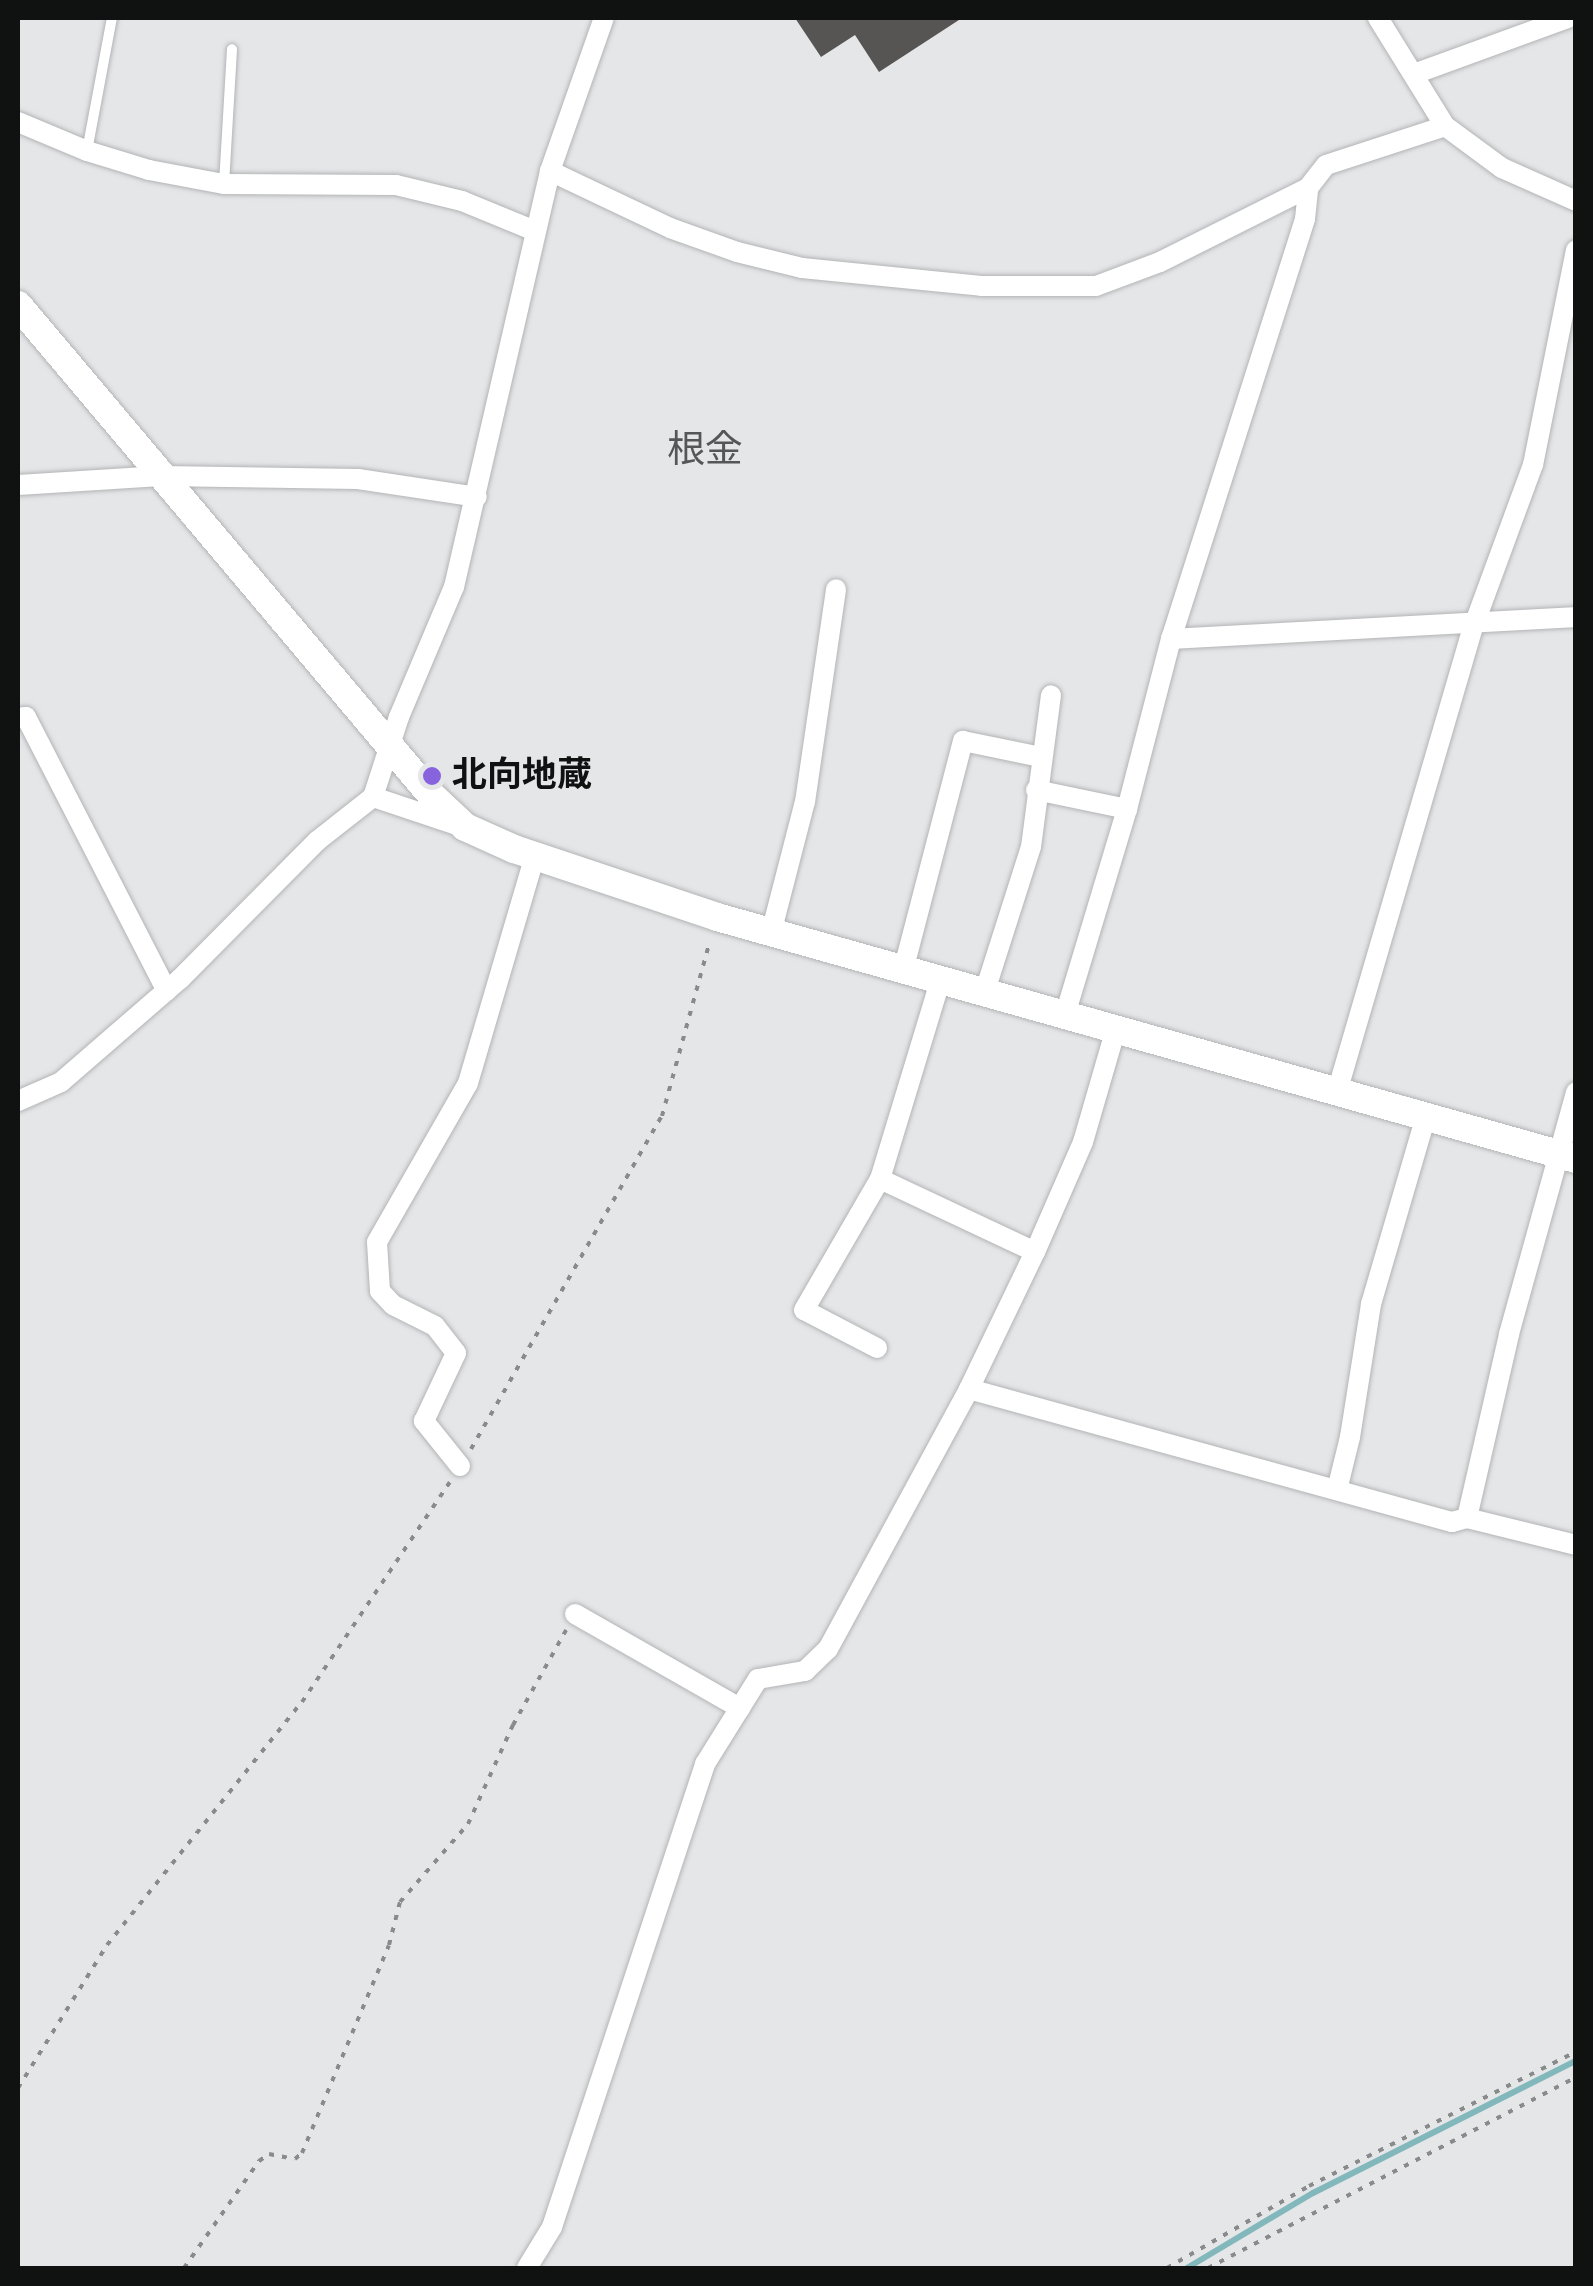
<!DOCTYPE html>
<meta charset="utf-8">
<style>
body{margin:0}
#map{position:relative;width:1593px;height:2286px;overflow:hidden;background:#e5e6e8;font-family:"Alegreya Sans","Noto Sans JP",sans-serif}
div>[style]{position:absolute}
.stream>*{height:6px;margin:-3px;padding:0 3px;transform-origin:3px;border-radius:3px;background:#82b8bc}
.building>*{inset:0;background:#565553}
.path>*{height:4px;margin-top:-2px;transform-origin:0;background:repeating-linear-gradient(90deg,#898a8b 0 5px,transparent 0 13px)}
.roads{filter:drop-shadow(0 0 2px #b3b4b6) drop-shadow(0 0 2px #b3b4b6)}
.lane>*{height:10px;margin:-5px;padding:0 5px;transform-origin:5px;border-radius:5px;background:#fff}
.street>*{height:20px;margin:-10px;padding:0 10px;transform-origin:10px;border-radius:10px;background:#fff}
.secondary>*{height:28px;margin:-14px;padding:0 14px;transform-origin:14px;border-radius:14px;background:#fff}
.dots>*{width:28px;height:28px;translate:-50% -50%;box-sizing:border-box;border:5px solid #e5e6e8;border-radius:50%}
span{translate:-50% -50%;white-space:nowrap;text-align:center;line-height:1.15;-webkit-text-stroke:10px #e5e6e8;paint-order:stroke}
.poi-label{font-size:35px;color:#101111;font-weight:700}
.left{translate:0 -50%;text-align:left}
.neighbourhood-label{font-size:38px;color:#545657}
.frame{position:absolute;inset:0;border:20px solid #101111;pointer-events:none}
</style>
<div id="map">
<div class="stream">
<div style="left:1187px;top:2268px;width:147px;rotate:-30.8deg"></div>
<div style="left:1313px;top:2193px;width:294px;rotate:-26.7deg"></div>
</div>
<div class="building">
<div style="clip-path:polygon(795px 18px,962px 18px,879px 72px,855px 35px,821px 57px)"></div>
</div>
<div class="path">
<div style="left:471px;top:1449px;width:384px;rotate:-60.2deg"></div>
<div style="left:662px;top:1116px;width:181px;rotate:-74.7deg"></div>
<div style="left:18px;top:2088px;width:168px;rotate:-58.1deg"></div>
<div style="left:107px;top:1945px;width:312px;rotate:-51.3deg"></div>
<div style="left:302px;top:1702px;width:265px;rotate:-56.1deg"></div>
<div style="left:184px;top:2268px;width:131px;rotate:-55deg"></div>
<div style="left:259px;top:2161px;width:12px;rotate:-35deg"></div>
<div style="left:269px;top:2154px;width:26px;rotate:11deg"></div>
<div style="left:295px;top:2159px;width:9px;rotate:-41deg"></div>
<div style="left:302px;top:2153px;width:225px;rotate:-67.3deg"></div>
<div style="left:389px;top:1945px;width:44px;rotate:-75.7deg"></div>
<div style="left:400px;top:1902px;width:103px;rotate:-48.9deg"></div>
<div style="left:468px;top:1824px;width:109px;rotate:-65.6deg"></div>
<div style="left:513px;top:1725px;width:109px;rotate:-60.8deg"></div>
<div style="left:1167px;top:2268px;width:164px;rotate:-30deg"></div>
<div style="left:1309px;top:2186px;width:299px;rotate:-26.7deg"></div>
<div style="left:1208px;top:2268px;width:415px;rotate:-27.4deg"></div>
</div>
<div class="roads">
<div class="lane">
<div style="left:87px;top:151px;width:135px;rotate:-79.4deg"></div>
<div style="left:224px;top:184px;width:135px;rotate:-86.6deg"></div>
</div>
<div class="street">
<div style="left:1378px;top:18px;width:127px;rotate:58.2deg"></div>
<div style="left:1414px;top:74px;width:164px;rotate:-20deg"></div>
<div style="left:18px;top:122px;width:75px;rotate:22.8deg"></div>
<div style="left:87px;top:151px;width:65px;rotate:17deg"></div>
<div style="left:149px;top:170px;width:76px;rotate:10.6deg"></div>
<div style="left:224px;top:184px;width:172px;rotate:0.3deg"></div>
<div style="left:396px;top:185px;width:68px;rotate:13.6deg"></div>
<div style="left:462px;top:201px;width:79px;rotate:22.3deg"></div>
<div style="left:550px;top:171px;width:133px;rotate:25.4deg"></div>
<div style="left:670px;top:228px;width:71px;rotate:19.7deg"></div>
<div style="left:737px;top:252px;width:67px;rotate:13.8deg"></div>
<div style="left:802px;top:268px;width:180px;rotate:5.7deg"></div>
<div style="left:981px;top:286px;width:115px"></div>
<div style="left:1096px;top:286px;width:68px;rotate:-20.6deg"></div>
<div style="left:1160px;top:262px;width:165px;rotate:-26.6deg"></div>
<div style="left:1308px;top:188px;width:29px;rotate:-52deg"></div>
<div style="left:1326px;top:165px;width:125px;rotate:-18.1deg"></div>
<div style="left:1445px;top:126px;width:71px;rotate:36.4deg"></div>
<div style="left:1502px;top:168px;width:81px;rotate:24deg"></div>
<div style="left:18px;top:485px;width:143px;rotate:-3.6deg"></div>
<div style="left:161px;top:476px;width:197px;rotate:0.9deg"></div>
<div style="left:358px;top:479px;width:120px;rotate:8.6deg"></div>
<div style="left:1171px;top:639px;width:406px;rotate:-3.1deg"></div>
<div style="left:18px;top:718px;width:8px;rotate:-7deg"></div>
<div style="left:26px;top:717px;width:308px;rotate:62.8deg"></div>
<div style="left:1036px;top:790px;width:93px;rotate:11.8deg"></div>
<div style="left:373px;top:797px;width:95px;rotate:18.4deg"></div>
<div style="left:771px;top:933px;width:135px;rotate:-75.5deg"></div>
<div style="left:805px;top:802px;width:215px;rotate:-81.7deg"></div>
<div style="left:903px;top:971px;width:238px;rotate:-75.4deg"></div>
<div style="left:963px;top:741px;width:80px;rotate:11.6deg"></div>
<div style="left:984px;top:994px;width:154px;rotate:-72.3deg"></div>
<div style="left:1031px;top:847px;width:153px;rotate:-82.5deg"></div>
<div style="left:1064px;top:1018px;width:218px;rotate:-73.2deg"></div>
<div style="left:1127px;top:809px;width:176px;rotate:-75.5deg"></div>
<div style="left:1171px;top:639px;width:441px;rotate:-72.3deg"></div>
<div style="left:1305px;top:219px;width:31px;rotate:-84deg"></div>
<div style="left:1337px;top:1092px;width:487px;rotate:-73.7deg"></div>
<div style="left:1474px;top:625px;width:171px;rotate:-69.8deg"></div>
<div style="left:1533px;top:465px;width:219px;rotate:-78.7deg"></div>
<div style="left:18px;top:1101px;width:47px;rotate:-23.8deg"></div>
<div style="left:61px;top:1082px;width:157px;rotate:-40.9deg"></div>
<div style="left:180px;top:979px;width:194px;rotate:-45.2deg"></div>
<div style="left:317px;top:841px;width:71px;rotate:-38.2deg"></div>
<div style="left:373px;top:797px;width:84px;rotate:-72deg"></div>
<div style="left:399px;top:717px;width:141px;rotate:-67.1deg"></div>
<div style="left:454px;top:587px;width:427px;rotate:-77deg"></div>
<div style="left:550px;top:171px;width:162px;rotate:-70.6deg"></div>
<div style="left:880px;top:1179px;width:206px;rotate:-73.1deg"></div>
<div style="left:877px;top:1348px;width:82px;rotate:-152.5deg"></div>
<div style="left:804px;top:1310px;width:151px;rotate:-59.9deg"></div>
<div style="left:880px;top:1179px;width:171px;rotate:25.2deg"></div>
<div style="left:969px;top:1389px;width:501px;rotate:15.4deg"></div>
<div style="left:1452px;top:1522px;width:16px;rotate:-15deg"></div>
<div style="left:1467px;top:1518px;width:112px;rotate:13.9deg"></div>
<div style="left:460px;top:1466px;width:58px;rotate:-128.7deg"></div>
<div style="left:424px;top:1421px;width:75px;rotate:-64.8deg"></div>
<div style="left:456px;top:1353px;width:34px;rotate:-128deg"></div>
<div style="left:435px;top:1326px;width:47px;rotate:-153.4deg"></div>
<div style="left:393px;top:1305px;width:19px;rotate:-133deg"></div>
<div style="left:380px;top:1291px;width:49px;rotate:-93.5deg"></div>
<div style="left:377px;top:1242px;width:183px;rotate:-60.2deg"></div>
<div style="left:468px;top:1083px;width:237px;rotate:-73.6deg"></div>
<div style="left:1337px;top:1490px;width:55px;rotate:-76.2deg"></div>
<div style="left:1350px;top:1437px;width:135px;rotate:-81deg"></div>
<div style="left:1371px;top:1304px;width:196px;rotate:-73.7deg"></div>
<div style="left:1467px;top:1518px;width:189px;rotate:-77.1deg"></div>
<div style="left:1509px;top:1334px;width:251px;rotate:-74.5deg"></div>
<div style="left:575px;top:1614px;width:190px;rotate:29.7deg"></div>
<div style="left:527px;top:2268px;width:48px;rotate:-58.6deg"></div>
<div style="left:552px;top:2227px;width:488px;rotate:-71.7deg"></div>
<div style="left:705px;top:1764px;width:100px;rotate:-58.1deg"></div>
<div style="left:758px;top:1679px;width:48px;rotate:-9.7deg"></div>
<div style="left:805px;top:1671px;width:32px;rotate:-44deg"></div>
<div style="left:828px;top:1649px;width:296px;rotate:-61.5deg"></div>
<div style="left:969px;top:1389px;width:152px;rotate:-64.3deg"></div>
<div style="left:1035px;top:1252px;width:120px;rotate:-66.4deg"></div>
<div style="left:1083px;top:1142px;width:115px;rotate:-73.8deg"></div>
</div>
<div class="secondary">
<div style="left:18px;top:305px;width:642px;rotate:49.86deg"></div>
<div style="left:432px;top:796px;width:45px;rotate:43.2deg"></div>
<div style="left:465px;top:827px;width:54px;rotate:24.2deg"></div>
<div style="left:514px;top:849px;width:214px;rotate:18.5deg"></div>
<div style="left:717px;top:917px;width:892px;rotate:15.73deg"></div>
</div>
</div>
<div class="dots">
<div style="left:432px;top:776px;background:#8863de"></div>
</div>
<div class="poi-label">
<span class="left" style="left:452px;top:776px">北向地蔵</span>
</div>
<div class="neighbourhood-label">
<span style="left:705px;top:452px">根金</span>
</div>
<div class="frame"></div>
</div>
